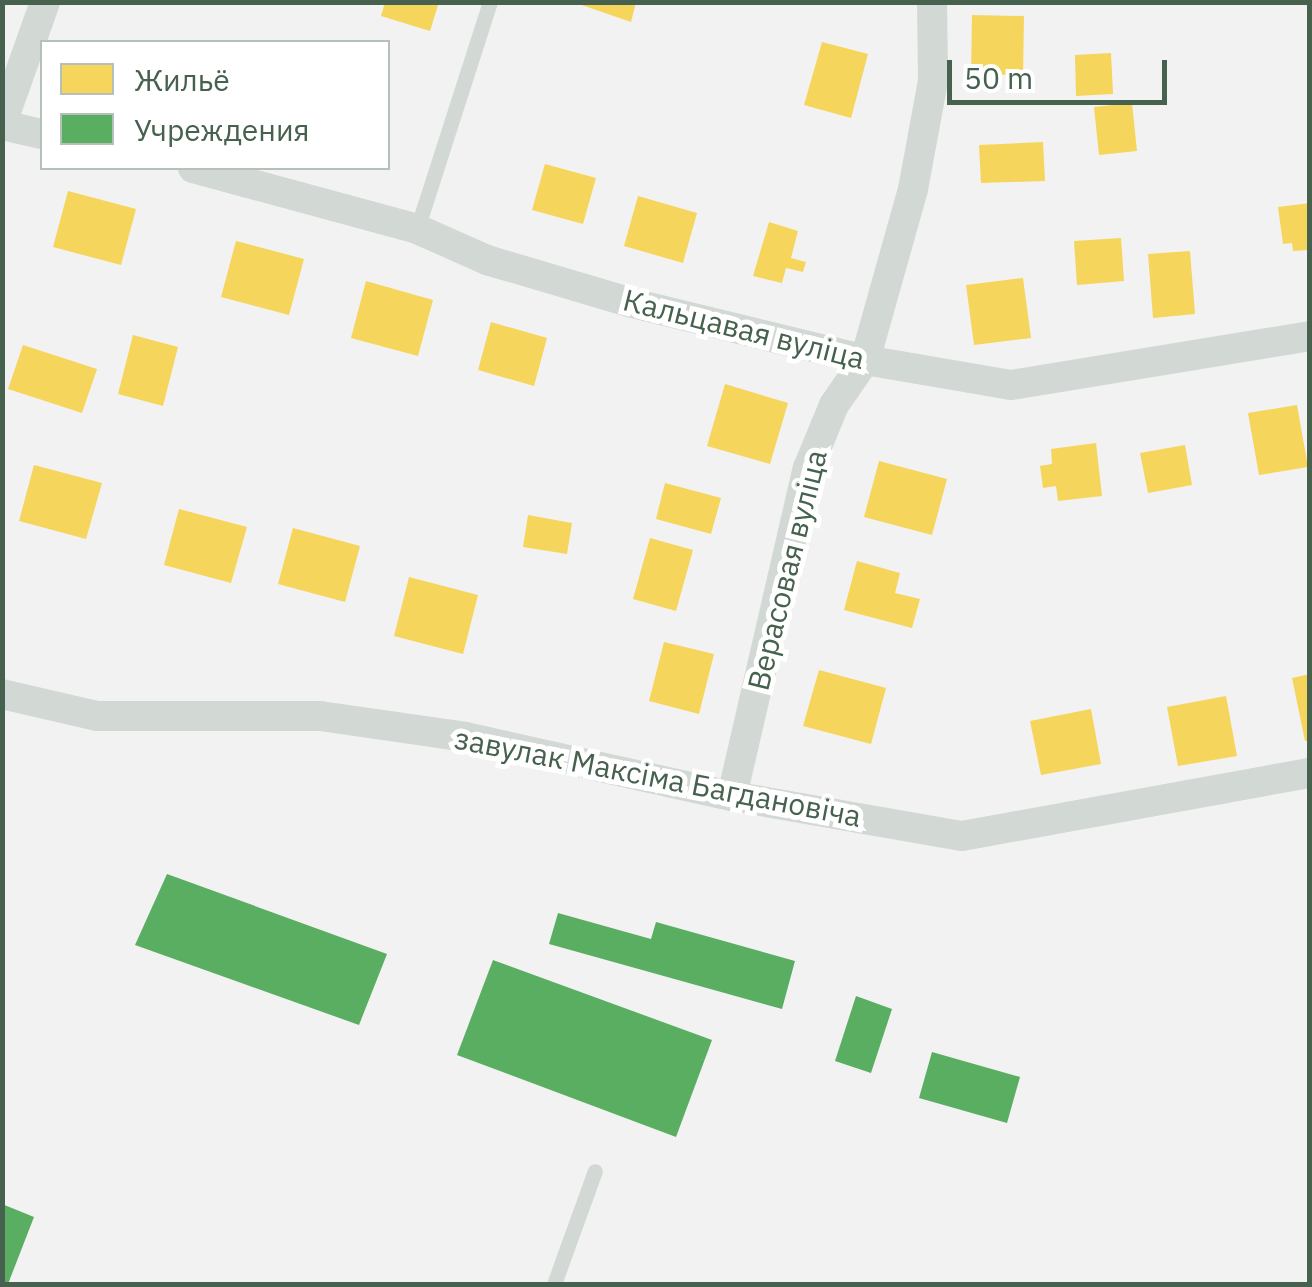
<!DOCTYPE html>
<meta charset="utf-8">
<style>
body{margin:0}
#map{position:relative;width:1312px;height:1287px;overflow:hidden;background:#f2f2f2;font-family:"IBM Plex Sans",sans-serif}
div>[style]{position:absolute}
.homes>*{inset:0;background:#f6d55c}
.public>*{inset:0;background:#5aae61}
.lane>*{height:15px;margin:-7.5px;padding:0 7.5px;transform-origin:7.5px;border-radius:7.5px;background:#d2d8d3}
.street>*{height:30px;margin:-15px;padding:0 15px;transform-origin:15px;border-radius:15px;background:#d2d8d3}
span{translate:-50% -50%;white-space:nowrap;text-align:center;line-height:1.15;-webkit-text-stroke:10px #fff;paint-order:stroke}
.street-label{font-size:30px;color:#46614d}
.frame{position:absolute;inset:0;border:5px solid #46614d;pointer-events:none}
.legend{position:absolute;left:40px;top:40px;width:350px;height:130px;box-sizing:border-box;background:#fff;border:2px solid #b5c0b8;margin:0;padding:12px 18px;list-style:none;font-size:30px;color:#46614d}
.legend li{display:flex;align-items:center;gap:20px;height:50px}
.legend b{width:50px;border:2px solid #b5c0b8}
.scale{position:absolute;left:947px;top:60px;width:220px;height:45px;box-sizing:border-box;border:5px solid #46614d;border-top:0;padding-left:12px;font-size:30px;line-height:35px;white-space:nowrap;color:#46614d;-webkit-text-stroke:8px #fff;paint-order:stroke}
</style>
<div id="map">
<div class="homes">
<div style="clip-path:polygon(385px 2px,439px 2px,430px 31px,381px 16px)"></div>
<div style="clip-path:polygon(573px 2px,636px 2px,631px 22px)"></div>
<div style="clip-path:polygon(972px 15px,1024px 16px,1023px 75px,971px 74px)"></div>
<div style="clip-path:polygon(822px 42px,868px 54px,851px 118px,804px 105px)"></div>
<div style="clip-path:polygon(1111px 53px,1113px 94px,1076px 96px,1075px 55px)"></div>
<div style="clip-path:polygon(1132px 103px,1137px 151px,1099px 155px,1094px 107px)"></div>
<div style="clip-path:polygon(1043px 142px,1045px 181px,981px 183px,979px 145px)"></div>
<div style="clip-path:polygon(545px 164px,596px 178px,583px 224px,532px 210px)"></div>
<div style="clip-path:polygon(68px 191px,136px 209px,121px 265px,53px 247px)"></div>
<div style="clip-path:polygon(638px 196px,697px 213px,683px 263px,624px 246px)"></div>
<div style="clip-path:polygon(1310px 203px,1310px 250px,1293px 251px,1292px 243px,1283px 244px,1278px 207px)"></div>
<div style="clip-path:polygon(769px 222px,798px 231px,791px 258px,806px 262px,803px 272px,786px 268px,782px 283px,753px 276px)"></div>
<div style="clip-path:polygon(1121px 238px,1124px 281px,1077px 285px,1074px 241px)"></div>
<div style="clip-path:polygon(236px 241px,304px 259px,289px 315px,221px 297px)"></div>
<div style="clip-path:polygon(1190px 251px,1195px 314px,1153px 318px,1148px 254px)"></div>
<div style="clip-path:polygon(1023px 278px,1031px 338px,974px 345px,966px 285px)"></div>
<div style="clip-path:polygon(366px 281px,433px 300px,418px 356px,351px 338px)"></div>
<div style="clip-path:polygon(491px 322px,547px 338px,534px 386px,478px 370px)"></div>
<div style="clip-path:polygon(133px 335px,178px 347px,163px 406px,118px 394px)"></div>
<div style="clip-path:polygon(23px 345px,97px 369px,82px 413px,8px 389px)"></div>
<div style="clip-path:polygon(725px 384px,788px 403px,770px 464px,707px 446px)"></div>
<div style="clip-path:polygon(1297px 405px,1308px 467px,1259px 475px,1248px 413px)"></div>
<div style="clip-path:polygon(1096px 443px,1102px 496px,1058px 501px,1056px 486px,1043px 488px,1040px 466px,1052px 464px,1051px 449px)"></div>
<div style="clip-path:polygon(1185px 445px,1192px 485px,1148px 493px,1140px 453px)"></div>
<div style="clip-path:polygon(879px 461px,947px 479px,932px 535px,864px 517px)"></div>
<div style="clip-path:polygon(34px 465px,102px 483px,86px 539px,19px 521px)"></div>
<div style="clip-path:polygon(665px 483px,721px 498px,711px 534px,656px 519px)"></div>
<div style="clip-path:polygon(179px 509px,247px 527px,231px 583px,164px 565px)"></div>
<div style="clip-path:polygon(528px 515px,572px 523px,567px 554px,523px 547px)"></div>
<div style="clip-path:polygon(293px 528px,360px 546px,345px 602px,278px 584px)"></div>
<div style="clip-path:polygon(650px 538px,693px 550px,676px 611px,633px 599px)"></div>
<div style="clip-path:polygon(857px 561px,900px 573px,895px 593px,920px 599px,912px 628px,844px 610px)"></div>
<div style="clip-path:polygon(409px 577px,478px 595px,463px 654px,394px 636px)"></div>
<div style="clip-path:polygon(664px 642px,714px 654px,699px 714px,649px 701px)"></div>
<div style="clip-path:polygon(819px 670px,886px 688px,871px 744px,803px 726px)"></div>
<div style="clip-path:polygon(1310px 674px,1310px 740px,1305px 741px,1292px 678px)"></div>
<div style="clip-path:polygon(1226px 696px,1237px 756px,1178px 766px,1167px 707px)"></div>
<div style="clip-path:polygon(1091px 709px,1101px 764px,1041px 775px,1030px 721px)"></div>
</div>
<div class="public">
<div style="clip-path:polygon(167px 874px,387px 954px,359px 1025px,135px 945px)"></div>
<div style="clip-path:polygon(558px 913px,651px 939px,656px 922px,795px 961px,782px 1009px,549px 944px)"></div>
<div style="clip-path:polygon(493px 960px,712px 1040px,676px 1137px,457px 1055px)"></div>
<div style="clip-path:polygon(856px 996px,892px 1009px,871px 1073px,835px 1061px)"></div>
<div style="clip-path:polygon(932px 1052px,1020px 1077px,1007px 1123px,919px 1098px)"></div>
<div style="clip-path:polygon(2px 1204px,34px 1217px,8px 1284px,2px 1284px)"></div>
</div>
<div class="lane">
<div style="left:417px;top:229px;width:238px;rotate:-72.2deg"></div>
<div style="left:554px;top:1284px;width:120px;rotate:-70.1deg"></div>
</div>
<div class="street">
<div style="left:2px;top:123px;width:128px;rotate:-70.4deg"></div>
<div style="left:2px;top:125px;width:41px;rotate:12.7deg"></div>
<div style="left:193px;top:168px;width:232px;rotate:15.2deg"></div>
<div style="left:417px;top:229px;width:77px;rotate:23.9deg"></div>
<div style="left:487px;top:260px;width:151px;rotate:16.5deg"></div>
<div style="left:632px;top:303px;width:240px;rotate:13.7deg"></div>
<div style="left:865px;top:360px;width:148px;rotate:9.7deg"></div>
<div style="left:1011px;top:385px;width:303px;rotate:-9.3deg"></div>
<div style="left:2px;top:694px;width:98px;rotate:13deg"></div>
<div style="left:97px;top:716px;width:223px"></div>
<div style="left:320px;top:716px;width:147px;rotate:8.2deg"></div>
<div style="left:465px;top:737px;width:273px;rotate:12.5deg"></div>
<div style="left:732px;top:796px;width:233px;rotate:9.9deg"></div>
<div style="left:962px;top:836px;width:354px;rotate:-10.3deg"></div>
<div style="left:732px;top:796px;width:337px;rotate:-77deg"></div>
<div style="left:808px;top:468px;width:68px;rotate:-67.6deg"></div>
<div style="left:834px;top:405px;width:55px;rotate:-55.4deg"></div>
<div style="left:865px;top:360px;width:178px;rotate:-74.3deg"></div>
<div style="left:913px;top:189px;width:110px;rotate:-79.5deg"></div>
<div style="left:933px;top:81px;width:79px;rotate:-90.7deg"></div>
</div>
<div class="street-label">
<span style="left:744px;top:329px;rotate:14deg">Кальцавая вуліца</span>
<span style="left:787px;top:570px;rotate:-76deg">Верасовая вуліца</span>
<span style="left:658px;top:777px;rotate:11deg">завулак Максіма Багдановіча</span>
</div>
<div class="frame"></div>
<ul class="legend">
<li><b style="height:28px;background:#f6d55c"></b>Жильё</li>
<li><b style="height:28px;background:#5aae61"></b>Учреждения</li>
</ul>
<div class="scale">50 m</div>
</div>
